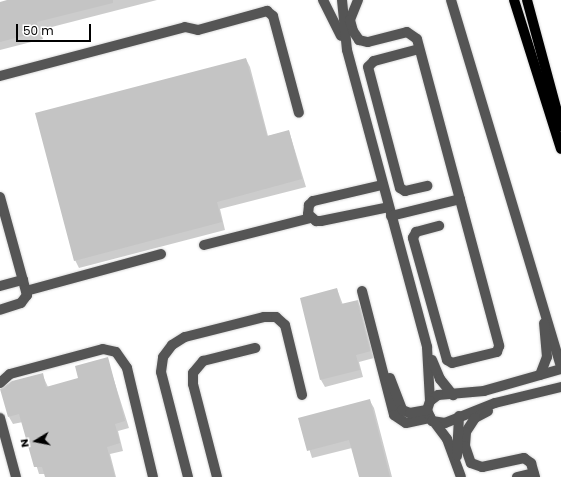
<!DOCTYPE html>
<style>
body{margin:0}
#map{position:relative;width:561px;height:477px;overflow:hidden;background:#fff;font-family:Poppins,sans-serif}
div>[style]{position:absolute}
.shadow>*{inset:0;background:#0003}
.building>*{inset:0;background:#c4c4c4}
.roads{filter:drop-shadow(0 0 1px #dbdbdb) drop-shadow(0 0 1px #dbdbdb)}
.minor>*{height:10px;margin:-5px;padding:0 5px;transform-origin:5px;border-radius:5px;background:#555}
.major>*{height:10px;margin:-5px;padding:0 5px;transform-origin:5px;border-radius:5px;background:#000}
span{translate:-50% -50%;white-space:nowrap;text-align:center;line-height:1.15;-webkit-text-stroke:3px #fff;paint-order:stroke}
.north{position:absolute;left:16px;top:421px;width:40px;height:40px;-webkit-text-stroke:3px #fff;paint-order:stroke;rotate:260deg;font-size:11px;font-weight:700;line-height:16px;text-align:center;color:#000}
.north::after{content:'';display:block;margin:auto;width:14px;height:18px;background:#000;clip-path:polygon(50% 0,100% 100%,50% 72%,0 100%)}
.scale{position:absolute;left:16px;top:24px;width:75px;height:18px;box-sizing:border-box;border:2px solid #000;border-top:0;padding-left:5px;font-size:12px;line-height:14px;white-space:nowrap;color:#000;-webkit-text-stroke:3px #fff;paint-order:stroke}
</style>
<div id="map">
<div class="shadow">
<div style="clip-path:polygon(11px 0,157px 0,40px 30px,43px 39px,0 50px,0 3px)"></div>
<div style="clip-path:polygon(246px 59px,250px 67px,268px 136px,289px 131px,306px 187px,220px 209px,225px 230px,79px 268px,75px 260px)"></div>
<div style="clip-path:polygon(337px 289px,343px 305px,357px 301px,361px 308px,374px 358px,359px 362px,363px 377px,325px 387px,321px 380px)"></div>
<div style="clip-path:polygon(107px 358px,129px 428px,118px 431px,123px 451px,110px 454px,116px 477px,46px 477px,45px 474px,39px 474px,23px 422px,13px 424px,9px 417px,42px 374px,48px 387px,79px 379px)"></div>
<div style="clip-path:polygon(370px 401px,374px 408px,392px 477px,360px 477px,352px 448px,312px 458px,300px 419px)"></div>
</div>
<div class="building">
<div style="clip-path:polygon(7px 0,113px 0,113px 3px,37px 22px,39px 32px,0 42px,0 2px)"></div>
<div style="clip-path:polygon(246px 58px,267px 136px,289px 130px,302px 179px,217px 202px,222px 222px,74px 261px,35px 113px)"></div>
<div style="clip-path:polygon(337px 288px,341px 304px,358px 300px,371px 351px,356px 355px,360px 370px,320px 380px,300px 298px)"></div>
<div style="clip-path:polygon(108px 357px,125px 421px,115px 424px,120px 443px,107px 447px,115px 477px,45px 477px,42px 467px,34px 467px,19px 414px,8px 417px,0 389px,12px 381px,43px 373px,46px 387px,78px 378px,75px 366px)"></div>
<div style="clip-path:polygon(370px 399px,390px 477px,359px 477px,349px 440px,307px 451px,298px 418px)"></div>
</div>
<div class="roads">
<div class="minor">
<div style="left:323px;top:0;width:40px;rotate:63.4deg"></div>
<div style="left:342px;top:0;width:50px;rotate:84.3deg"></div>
<div style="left:347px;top:50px;width:308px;rotate:74.9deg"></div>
<div style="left:427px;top:347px;width:54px;rotate:86.8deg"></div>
<div style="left:358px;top:0;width:22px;rotate:112deg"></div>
<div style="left:350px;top:20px;width:11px;rotate:75deg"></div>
<div style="left:353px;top:31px;width:11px;rotate:56deg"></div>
<div style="left:359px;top:40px;width:9px;rotate:13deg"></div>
<div style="left:368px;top:42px;width:40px;rotate:-14.4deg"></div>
<div style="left:407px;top:32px;width:12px;rotate:35deg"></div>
<div style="left:417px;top:39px;width:318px;rotate:75deg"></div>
<div style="left:499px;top:346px;width:6px;rotate:108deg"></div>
<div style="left:497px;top:352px;width:46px;rotate:166.3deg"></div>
<div style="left:452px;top:363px;width:6px;rotate:-149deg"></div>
<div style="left:447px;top:360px;width:127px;rotate:-105.6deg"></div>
<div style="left:413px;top:238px;width:7px;rotate:-63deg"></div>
<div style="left:416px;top:232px;width:24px;rotate:-15deg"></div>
<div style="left:451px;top:0;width:383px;rotate:73.3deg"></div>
<div style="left:419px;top:49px;width:47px;rotate:165.1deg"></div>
<div style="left:374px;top:61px;width:8px;rotate:135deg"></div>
<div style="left:368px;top:67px;width:125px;rotate:75.2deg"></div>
<div style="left:400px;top:188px;width:6px;rotate:31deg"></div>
<div style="left:405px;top:191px;width:23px;rotate:-13deg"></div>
<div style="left:0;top:76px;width:191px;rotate:-14.8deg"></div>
<div style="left:185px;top:27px;width:13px;rotate:13deg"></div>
<div style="left:198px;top:30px;width:72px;rotate:-15.4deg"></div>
<div style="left:267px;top:11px;width:8px;rotate:40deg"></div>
<div style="left:273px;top:16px;width:100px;rotate:75deg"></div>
<div style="left:382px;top:185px;width:71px;rotate:166.9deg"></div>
<div style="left:313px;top:201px;width:6px;rotate:135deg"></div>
<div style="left:309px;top:205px;width:9px;rotate:96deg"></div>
<div style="left:308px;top:214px;width:11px;rotate:41deg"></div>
<div style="left:316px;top:221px;width:5px"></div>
<div style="left:321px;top:221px;width:69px;rotate:-11.6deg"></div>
<div style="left:0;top:197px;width:102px;rotate:74.6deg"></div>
<div style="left:27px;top:295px;width:10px;rotate:127deg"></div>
<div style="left:21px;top:303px;width:22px;rotate:162deg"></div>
<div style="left:391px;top:216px;width:71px;rotate:-13.8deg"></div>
<div style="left:204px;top:245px;width:110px;rotate:-14.2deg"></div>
<div style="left:0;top:286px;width:24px;rotate:-15deg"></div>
<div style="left:26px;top:291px;width:140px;rotate:-15.3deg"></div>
<div style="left:362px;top:291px;width:128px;rotate:75.5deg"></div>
<div style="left:394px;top:415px;width:14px;rotate:34deg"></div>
<div style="left:406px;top:423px;width:25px;rotate:-12deg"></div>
<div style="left:432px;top:360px;width:21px;rotate:67deg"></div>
<div style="left:440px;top:379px;width:21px;rotate:51deg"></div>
<div style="left:561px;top:369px;width:80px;rotate:164.1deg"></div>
<div style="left:484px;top:391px;width:46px;rotate:175deg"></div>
<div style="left:438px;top:395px;width:10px;rotate:143deg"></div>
<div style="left:430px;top:401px;width:9px;rotate:108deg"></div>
<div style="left:427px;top:410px;width:12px;rotate:66deg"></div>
<div style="left:432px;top:421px;width:13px;rotate:9deg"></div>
<div style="left:445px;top:423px;width:54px;rotate:-21.8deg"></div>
<div style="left:495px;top:403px;width:68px;rotate:-13.6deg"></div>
<div style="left:540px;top:375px;width:19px;rotate:-69deg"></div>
<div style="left:547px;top:357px;width:34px;rotate:-95deg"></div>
<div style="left:390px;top:378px;width:34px;rotate:69deg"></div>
<div style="left:402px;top:410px;width:9px;rotate:21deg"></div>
<div style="left:410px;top:413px;width:17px;rotate:-10deg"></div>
<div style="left:0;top:383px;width:13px;rotate:-42deg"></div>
<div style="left:10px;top:374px;width:96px;rotate:-15deg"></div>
<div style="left:103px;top:349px;width:13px;rotate:13deg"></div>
<div style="left:116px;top:352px;width:19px;rotate:55deg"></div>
<div style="left:127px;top:368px;width:112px;rotate:76.6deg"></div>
<div style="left:488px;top:411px;width:15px;rotate:152deg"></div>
<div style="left:475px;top:418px;width:17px;rotate:123deg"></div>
<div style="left:466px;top:432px;width:14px;rotate:94deg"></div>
<div style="left:465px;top:446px;width:18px;rotate:71deg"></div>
<div style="left:471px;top:463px;width:12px;rotate:20deg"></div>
<div style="left:482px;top:467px;width:43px;rotate:-12.1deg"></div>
<div style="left:524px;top:458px;width:9px;rotate:36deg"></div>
<div style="left:531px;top:463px;width:15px;rotate:74deg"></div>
<div style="left:0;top:418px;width:61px;rotate:74.8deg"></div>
<div style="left:435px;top:423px;width:20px;rotate:53deg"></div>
<div style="left:447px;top:439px;width:40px;rotate:69.8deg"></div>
<div style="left:457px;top:456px;width:40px;rotate:-87.1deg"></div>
<div style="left:188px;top:477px;width:108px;rotate:-104.4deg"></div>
<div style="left:161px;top:372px;width:15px;rotate:-82deg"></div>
<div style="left:163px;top:357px;width:15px;rotate:-53deg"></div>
<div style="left:172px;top:345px;width:15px;rotate:-32deg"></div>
<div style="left:185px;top:337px;width:81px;rotate:-14.2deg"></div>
<div style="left:264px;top:317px;width:12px"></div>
<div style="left:276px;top:317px;width:12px;rotate:42deg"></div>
<div style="left:285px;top:325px;width:72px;rotate:76.3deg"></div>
<div style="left:217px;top:477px;width:96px;rotate:-104.5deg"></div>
<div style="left:193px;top:384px;width:11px;rotate:-90deg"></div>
<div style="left:193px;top:373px;width:16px;rotate:-50deg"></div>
<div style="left:203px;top:361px;width:54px;rotate:-14deg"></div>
<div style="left:517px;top:477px;width:17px;rotate:-13deg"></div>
</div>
<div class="major">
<div style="left:514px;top:0;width:156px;rotate:72.5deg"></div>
<div style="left:527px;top:0;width:131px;rotate:74.9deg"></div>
</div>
</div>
<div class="north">N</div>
<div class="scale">50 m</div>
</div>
